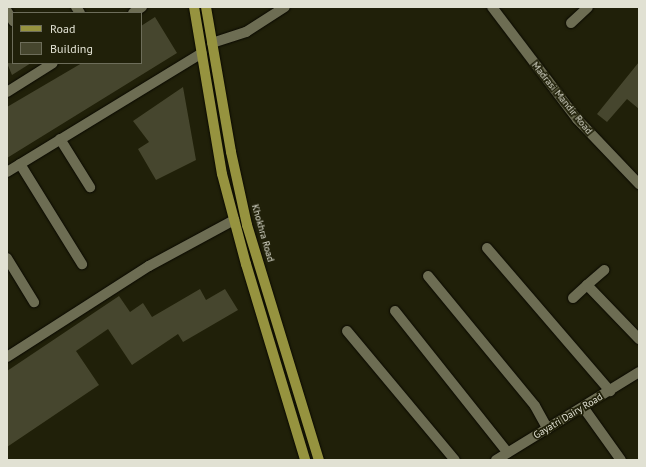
<!DOCTYPE html>
<style>
body{margin:0}
#map{position:relative;width:646px;height:467px;overflow:hidden;background:#202009;font-family:"PT Sans",sans-serif}
div>[style]{position:absolute}
.building>*{inset:0;background:#46462e}
.roads{filter:drop-shadow(0 0 1px #0a0900) drop-shadow(0 0 1px #0a0900)}
.minor>*{height:10px;margin:-5px;padding:0 5px;transform-origin:5px;border-radius:5px;background:#6d6d53}
.major>*{height:10px;margin:-5px;padding:0 5px;transform-origin:5px;border-radius:5px;background:#96933f}
span{translate:-50% -50%;white-space:nowrap;text-align:center;line-height:1.15;-webkit-text-stroke:3.5px #202009;paint-order:stroke}
.street-label{font-size:10px;color:#e1e1d3}
.frame{position:absolute;inset:0;border:8px solid #e1e1d3;pointer-events:none}
.legend{position:absolute;left:12px;top:12px;width:130px;height:52px;box-sizing:border-box;background:#202009;border:1px solid #6d6d5a;margin:0;padding:5px 7px;list-style:none;font-size:12px;color:#e1e1d3}
.legend li{display:flex;align-items:center;gap:8px;height:20px}
.legend b{width:20px;border:1px solid #6d6d5a}
</style>
<div id="map">
<div class="building">
<div style="clip-path:polygon(155px 17px,177px 53px,7px 158px,7px 107px,82px 63px,141px 63px,141px 26px)"></div>
<div style="clip-path:polygon(639px 62px,639px 109px,627px 99px,607px 122px,597px 114px)"></div>
<div style="clip-path:polygon(7px 63px,31px 63px,12px 75px)"></div>
<div style="clip-path:polygon(183px 87px,196px 160px,156px 180px,138px 149px,149px 142px,133px 121px)"></div>
<div style="clip-path:polygon(200px 289px,206px 300px,225px 289px,238px 310px,183px 342px,178px 334px,132px 365px,108px 329px,76px 351px,99px 385px,7px 447px,7px 371px,119px 296px,130px 312px,143px 303px,152px 317px)"></div>
</div>
<div class="roads">
<div class="minor">
<div style="left:76px;top:7px;width:7px;rotate:56deg"></div>
<div style="left:492px;top:7px;width:141px;rotate:52.8deg"></div>
<div style="left:577px;top:119px;width:90px;rotate:46.4deg"></div>
<div style="left:7px;top:11px;width:12px;rotate:59deg"></div>
<div style="left:133px;top:13px;width:11px;rotate:-34deg"></div>
<div style="left:571px;top:23px;width:23px;rotate:-43deg"></div>
<div style="left:212px;top:43px;width:36px;rotate:-18deg"></div>
<div style="left:246px;top:32px;width:46px;rotate:-32.7deg"></div>
<div style="left:7px;top:92px;width:54px;rotate:-32.2deg"></div>
<div style="left:60px;top:139px;width:57px;rotate:58deg"></div>
<div style="left:20px;top:164px;width:118px;rotate:58.2deg"></div>
<div style="left:7px;top:172px;width:228px;rotate:-31.4deg"></div>
<div style="left:487px;top:248px;width:189px;rotate:49.3deg"></div>
<div style="left:7px;top:258px;width:52px;rotate:58.5deg"></div>
<div style="left:428px;top:276px;width:168px;rotate:50.5deg"></div>
<div style="left:535px;top:406px;width:26px;rotate:61deg"></div>
<div style="left:587px;top:285px;width:23px;rotate:-41deg"></div>
<div style="left:573px;top:298px;width:19px;rotate:-43deg"></div>
<div style="left:587px;top:285px;width:75px;rotate:46.1deg"></div>
<div style="left:395px;top:311px;width:181px;rotate:51.5deg"></div>
<div style="left:347px;top:331px;width:168px;rotate:50.1deg"></div>
<div style="left:7px;top:357px;width:169px;rotate:-32.7deg"></div>
<div style="left:149px;top:266px;width:97px;rotate:-28.4deg"></div>
<div style="left:583px;top:407px;width:65px;rotate:54.4deg"></div>
<div style="left:496px;top:460px;width:168px;rotate:-31.6deg"></div>
</div>
<div class="major">
<div style="left:194px;top:7px;width:169px;rotate:80.5deg"></div>
<div style="left:222px;top:174px;width:93px;rotate:75.1deg"></div>
<div style="left:246px;top:264px;width:205px;rotate:73.2deg"></div>
<div style="left:206px;top:7px;width:147px;rotate:80.2deg"></div>
<div style="left:231px;top:152px;width:75px;rotate:77.6deg"></div>
<div style="left:247px;top:225px;width:246px;rotate:73deg"></div>
</div>
</div>
<div class="street-label">
<span style="left:562px;top:98px;rotate:51deg">Madrasi Mandir Road</span>
<span style="left:263px;top:233px;rotate:74deg">Khokhra Road</span>
<span style="left:568px;top:416px;rotate:-31deg">Gayatri Dairy Road</span>
</div>
<div class="frame"></div>
<ul class="legend">
<li><b style="height:5px;background:#96933f"></b>Road</li>
<li><b style="height:11px;background:#46462e"></b>Building</li>
</ul>
</div>
